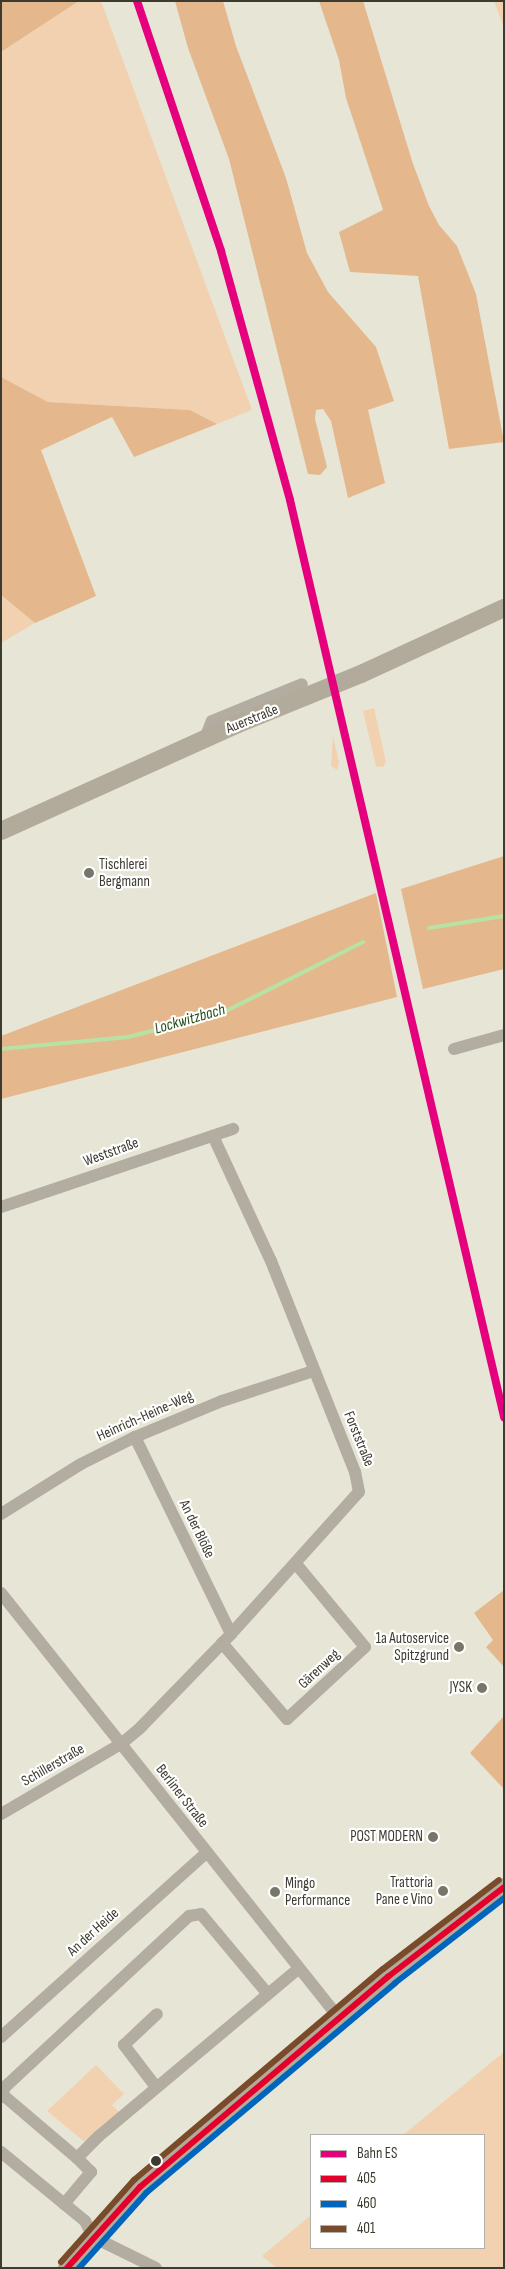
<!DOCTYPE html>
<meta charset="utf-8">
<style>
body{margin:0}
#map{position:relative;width:505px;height:2269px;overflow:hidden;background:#e7e5d6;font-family:"Sofia Sans Condensed",sans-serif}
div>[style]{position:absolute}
.green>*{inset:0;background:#f2d1b1}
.forest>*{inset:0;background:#e4b88c}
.stream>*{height:4px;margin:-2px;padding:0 2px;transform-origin:2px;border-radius:2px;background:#b8e2a3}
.street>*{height:12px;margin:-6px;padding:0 6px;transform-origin:6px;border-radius:6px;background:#b3aca0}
.secondary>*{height:18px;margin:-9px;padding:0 9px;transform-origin:9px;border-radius:9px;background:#b2aa9a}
.bus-1>*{height:6px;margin:-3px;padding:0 3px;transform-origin:3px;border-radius:3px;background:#e4002b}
.bus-2>*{height:6px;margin:-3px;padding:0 3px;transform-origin:3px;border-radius:3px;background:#0065bd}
.bus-3>*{height:6px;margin:-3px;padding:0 3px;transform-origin:3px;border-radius:3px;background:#7a4b2a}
.rail-1>*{height:8px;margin:-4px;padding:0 4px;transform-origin:4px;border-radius:4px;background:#e5007d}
.dots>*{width:14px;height:14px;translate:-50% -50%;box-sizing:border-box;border:2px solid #fff;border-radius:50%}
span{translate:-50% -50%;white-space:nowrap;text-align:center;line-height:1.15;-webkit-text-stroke:4.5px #fff;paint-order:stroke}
.street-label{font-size:15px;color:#3d3b30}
.poi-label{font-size:15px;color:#3d3b30}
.left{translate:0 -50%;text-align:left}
.right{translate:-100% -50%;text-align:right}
.water-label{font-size:16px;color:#274c15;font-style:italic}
.frame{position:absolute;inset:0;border:2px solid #3d3b30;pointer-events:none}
.legend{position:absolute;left:310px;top:2134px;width:175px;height:115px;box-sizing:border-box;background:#fff;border:1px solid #b1b1ac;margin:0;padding:6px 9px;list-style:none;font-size:15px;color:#3d3b30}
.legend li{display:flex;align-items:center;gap:10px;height:25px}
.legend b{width:25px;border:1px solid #b1b1ac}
</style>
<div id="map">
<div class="green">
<div style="clip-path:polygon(79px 1px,101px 1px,252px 410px,217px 424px,190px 410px,48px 402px,1px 377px,1px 52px)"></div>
<div style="clip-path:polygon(494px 1px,504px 1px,504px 28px)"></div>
<div style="clip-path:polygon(1px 595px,35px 623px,1px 643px)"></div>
<div style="clip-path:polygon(374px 708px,386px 762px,383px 767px,376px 766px,363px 711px)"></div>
<div style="clip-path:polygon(333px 736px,339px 763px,337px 770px,331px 766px)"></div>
<div style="clip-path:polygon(504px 2052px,504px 2268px,277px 2268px,262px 2256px,311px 2215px,311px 2248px,484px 2248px,484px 2135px,403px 2135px)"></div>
<div style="clip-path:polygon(96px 2065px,124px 2094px,112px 2105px,120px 2113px,86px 2143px,47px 2111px)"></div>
</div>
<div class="forest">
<div style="clip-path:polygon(1px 1px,79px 1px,1px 52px)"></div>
<div style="clip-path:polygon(175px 1px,223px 1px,236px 46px,286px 178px,307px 253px,328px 292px,376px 347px,394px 401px,368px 410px,385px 483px,348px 498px,331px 421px,323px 409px,316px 410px,315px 419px,327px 467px,320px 475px,308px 474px,229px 159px,188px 48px)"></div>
<div style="clip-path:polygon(319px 1px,363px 1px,413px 164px,429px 206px,439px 225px,457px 246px,476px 294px,504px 442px,449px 449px,418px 276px,350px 272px,339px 232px,383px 210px,346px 98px,339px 60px)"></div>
<div style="clip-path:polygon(1px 377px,48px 402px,190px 410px,217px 424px,134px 457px,112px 417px,41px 450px,96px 596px,35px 623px,1px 595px)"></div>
<div style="clip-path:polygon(504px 856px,504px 969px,423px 989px,401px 889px)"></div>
<div style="clip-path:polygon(376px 893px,397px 997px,1px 1099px,1px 1036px)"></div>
<div style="clip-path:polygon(504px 1590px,504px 1667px,486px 1647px,493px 1640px,474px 1613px)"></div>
<div style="clip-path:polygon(504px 1716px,504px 1789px,470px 1753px)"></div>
</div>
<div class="stream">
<div style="left:429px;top:928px;width:76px;rotate:-9.1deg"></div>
<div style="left:1px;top:1049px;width:128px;rotate:-5.4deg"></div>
<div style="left:128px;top:1037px;width:97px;rotate:-14.3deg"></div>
<div style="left:222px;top:1013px;width:158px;rotate:-26.7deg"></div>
</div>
<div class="street">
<div style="left:205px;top:738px;width:18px;rotate:-68deg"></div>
<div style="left:212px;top:721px;width:97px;rotate:-22.3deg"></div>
<div style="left:454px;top:1049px;width:52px;rotate:-15.6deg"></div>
<div style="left:1px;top:1207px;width:245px;rotate:-18.6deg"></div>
<div style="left:135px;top:1437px;width:219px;rotate:64deg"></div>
<div style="left:1px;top:1514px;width:94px;rotate:-32deg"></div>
<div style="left:81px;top:1464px;width:60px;rotate:-26.6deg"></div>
<div style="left:135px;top:1437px;width:94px;rotate:-22.5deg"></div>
<div style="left:222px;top:1401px;width:96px;rotate:-18.2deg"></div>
<div style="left:1px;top:1593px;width:543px;rotate:51.5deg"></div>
<div style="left:222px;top:1643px;width:100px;rotate:49.5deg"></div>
<div style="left:287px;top:1719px;width:106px;rotate:-42.7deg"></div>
<div style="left:365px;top:1647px;width:108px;rotate:-129.7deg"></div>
<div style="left:1px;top:1814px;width:139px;rotate:-30.3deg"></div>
<div style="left:121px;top:1744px;width:26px;rotate:-40deg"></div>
<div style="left:141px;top:1727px;width:129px;rotate:-45.9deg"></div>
<div style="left:231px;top:1634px;width:191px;rotate:-48deg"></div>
<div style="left:359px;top:1492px;width:20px;rotate:-101deg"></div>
<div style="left:355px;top:1472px;width:227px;rotate:-111.7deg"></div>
<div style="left:271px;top:1261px;width:138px;rotate:-114.9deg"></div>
<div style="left:1px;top:2037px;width:275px;rotate:-41.9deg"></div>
<div style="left:156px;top:2087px;width:53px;rotate:-127.3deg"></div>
<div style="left:124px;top:2045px;width:45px;rotate:-43.2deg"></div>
<div style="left:3px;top:2095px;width:97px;rotate:40.4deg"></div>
<div style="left:77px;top:2158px;width:31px;rotate:-45deg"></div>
<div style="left:99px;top:2136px;width:261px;rotate:-40deg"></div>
<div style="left:1px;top:2097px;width:11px;rotate:-68deg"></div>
<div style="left:5px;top:2087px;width:251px;rotate:-42.9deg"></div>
<div style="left:189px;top:1916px;width:12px;rotate:-9deg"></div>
<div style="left:201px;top:1914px;width:103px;rotate:50.1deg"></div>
<div style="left:1px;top:2152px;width:109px;rotate:39.4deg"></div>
<div style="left:85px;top:2221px;width:18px;rotate:63deg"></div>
<div style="left:93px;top:2237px;width:70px;rotate:26.2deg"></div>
<div style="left:64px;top:2204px;width:42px;rotate:-49.8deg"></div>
<div style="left:91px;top:2172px;width:20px;rotate:-135deg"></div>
</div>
<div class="secondary">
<div style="left:1px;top:831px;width:260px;rotate:-24.3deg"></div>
<div style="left:238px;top:724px;width:133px;rotate:-22.1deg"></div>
<div style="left:361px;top:674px;width:157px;rotate:-24.8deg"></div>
<div style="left:67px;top:2268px;width:109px;rotate:-48deg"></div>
<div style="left:140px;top:2187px;width:326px;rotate:-40.3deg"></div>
<div style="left:389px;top:1976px;width:145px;rotate:-37.7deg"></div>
</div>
<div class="bus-1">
<div style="left:67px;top:2268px;width:109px;rotate:-48deg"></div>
<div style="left:140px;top:2187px;width:326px;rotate:-40.3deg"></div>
<div style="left:389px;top:1976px;width:145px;rotate:-37.7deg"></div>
</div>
<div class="bus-2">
<div style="left:79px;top:2268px;width:101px;rotate:-48.2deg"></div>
<div style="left:146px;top:2193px;width:326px;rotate:-40.1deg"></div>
<div style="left:395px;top:1983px;width:138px;rotate:-37.9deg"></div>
</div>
<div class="bus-3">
<div style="left:61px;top:2262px;width:110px;rotate:-48.3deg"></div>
<div style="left:134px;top:2180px;width:326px;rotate:-40.3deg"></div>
<div style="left:383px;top:1969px;width:146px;rotate:-37.5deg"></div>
</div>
<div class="rail-1">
<div style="left:137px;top:1px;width:264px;rotate:71.4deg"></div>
<div style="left:221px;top:251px;width:258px;rotate:74.5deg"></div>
<div style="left:290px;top:500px;width:942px;rotate:76.86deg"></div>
</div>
<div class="dots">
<div style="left:89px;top:873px;background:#78766a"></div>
<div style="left:459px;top:1647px;background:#78766a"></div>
<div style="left:482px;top:1688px;background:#78766a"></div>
<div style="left:433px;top:1837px;background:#78766a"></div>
<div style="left:443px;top:1891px;background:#78766a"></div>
<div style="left:275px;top:1892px;background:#78766a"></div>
<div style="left:156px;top:2161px;background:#3d3b30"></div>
</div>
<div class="street-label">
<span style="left:252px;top:719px;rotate:-22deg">Auerstraße</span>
<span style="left:111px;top:1152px;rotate:-20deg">Weststraße</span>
<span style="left:145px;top:1416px;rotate:-24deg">Heinrich-Heine-Weg</span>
<span style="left:359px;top:1439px;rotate:68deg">Forststraße</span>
<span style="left:197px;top:1529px;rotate:64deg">An der Blöße</span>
<span style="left:319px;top:1669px;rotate:-43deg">Gärenweg</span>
<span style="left:53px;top:1765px;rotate:-30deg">Schillerstraße</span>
<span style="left:182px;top:1796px;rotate:52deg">Berliner Straße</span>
<span style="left:93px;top:1932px;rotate:-42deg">An der Heide</span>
</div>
<div class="poi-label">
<span class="left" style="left:99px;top:873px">Tischlerei<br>Bergmann</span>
<span class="right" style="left:449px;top:1647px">1a Autoservice<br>Spitzgrund</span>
<span class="right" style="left:472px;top:1688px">JYSK</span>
<span class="right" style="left:423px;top:1837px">POST MODERN</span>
<span class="right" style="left:433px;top:1891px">Trattoria<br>Pane e Vino</span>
<span class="left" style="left:285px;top:1892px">Mingo<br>Performance</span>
</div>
<div class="water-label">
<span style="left:190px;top:1020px;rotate:-16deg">Lockwitzbach</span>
</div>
<div class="frame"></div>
<ul class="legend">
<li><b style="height:6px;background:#e5007d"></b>Bahn ES</li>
<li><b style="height:6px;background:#e4002b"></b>405</li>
<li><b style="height:6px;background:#0065bd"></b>460</li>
<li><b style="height:6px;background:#7a4b2a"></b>401</li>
</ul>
</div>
